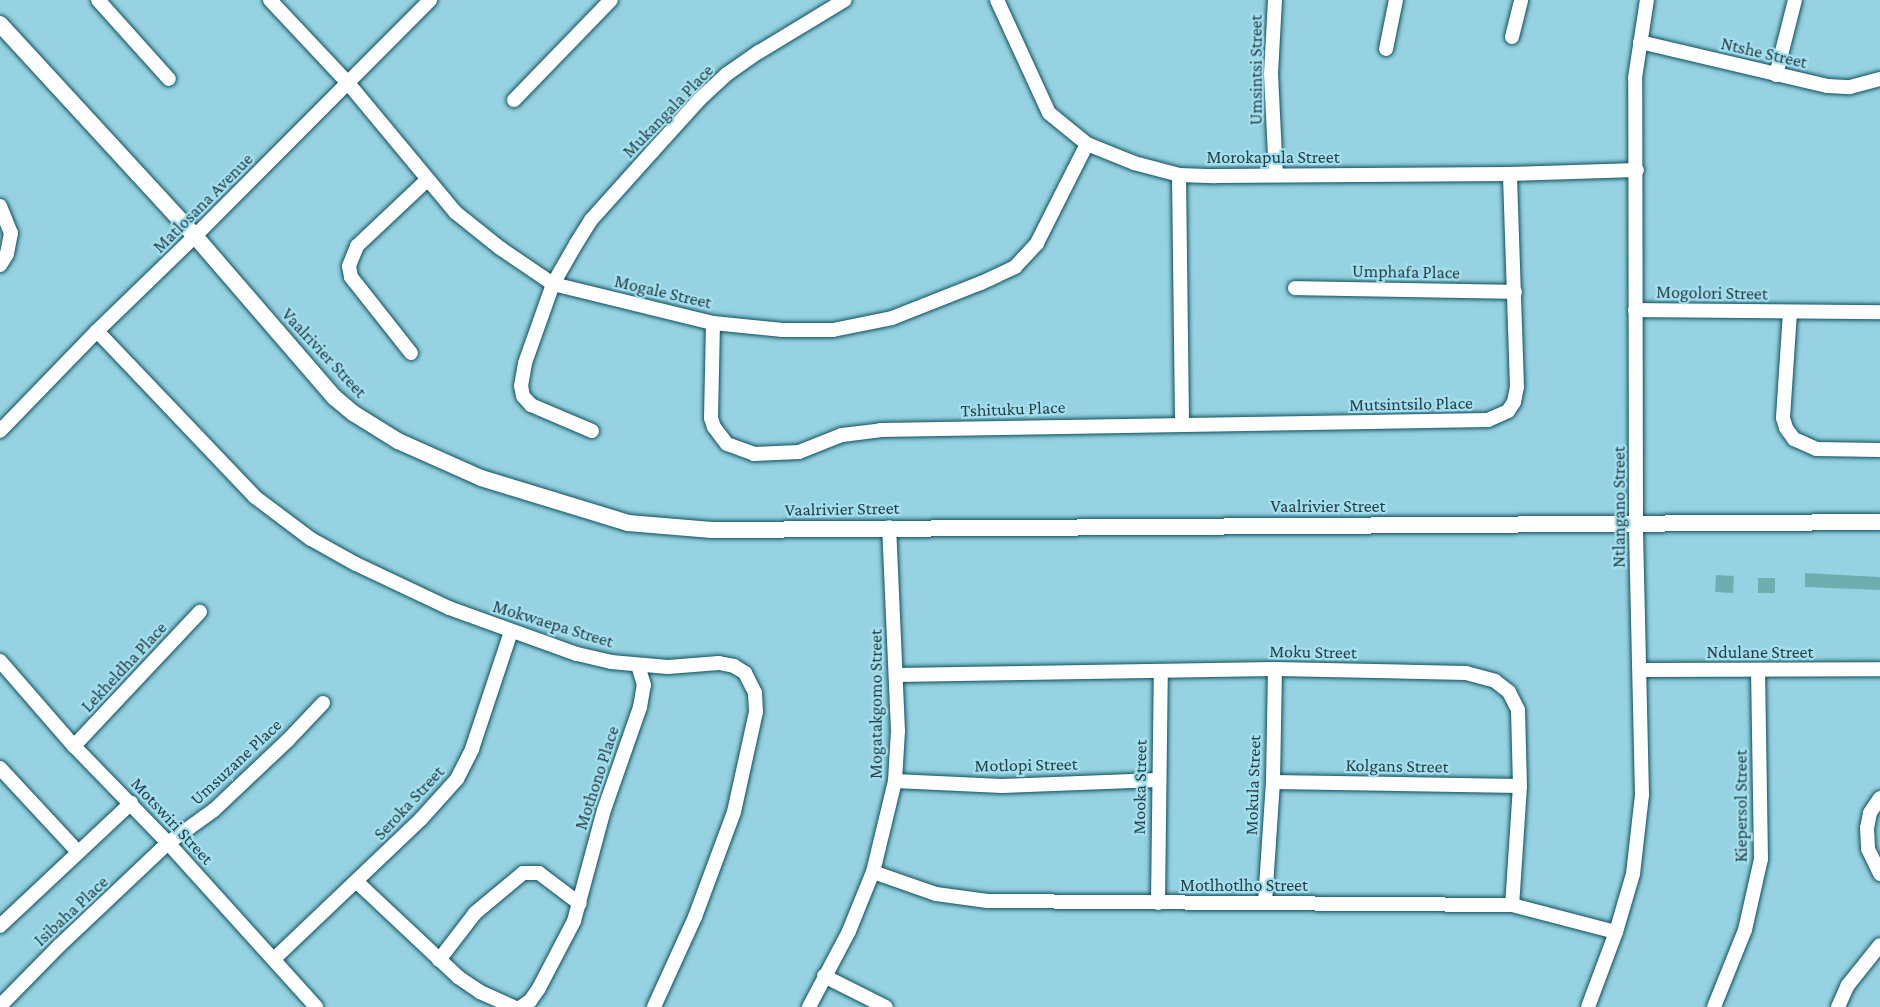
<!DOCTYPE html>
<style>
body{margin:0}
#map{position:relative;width:1880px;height:1007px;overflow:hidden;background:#96d2e1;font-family:"Crimson Pro",serif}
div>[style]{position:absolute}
.building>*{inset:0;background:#6faeae}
.roads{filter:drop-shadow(0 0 2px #0e4f5d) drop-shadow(0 0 2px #0e4f5d)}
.minor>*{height:14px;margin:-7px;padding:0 7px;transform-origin:7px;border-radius:7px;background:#fff}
.tertiary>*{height:16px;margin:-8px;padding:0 8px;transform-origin:8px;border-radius:8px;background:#fff}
span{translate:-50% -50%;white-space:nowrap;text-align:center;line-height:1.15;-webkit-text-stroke:4.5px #a3dfef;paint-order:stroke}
.street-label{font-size:18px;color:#274046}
</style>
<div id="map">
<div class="building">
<div style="clip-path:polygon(1805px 573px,1880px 577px,1880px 590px,1805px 587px)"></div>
<div style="clip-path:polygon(1716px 575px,1734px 576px,1733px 593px,1715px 592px)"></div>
<div style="clip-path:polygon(1758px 578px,1775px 578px,1775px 593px,1758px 593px)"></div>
</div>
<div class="roads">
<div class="minor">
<div style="left:98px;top:0;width:106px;rotate:48.1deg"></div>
<div style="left:270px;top:0;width:114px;rotate:46.8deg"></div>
<div style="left:348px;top:83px;width:168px;rotate:50.3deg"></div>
<div style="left:455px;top:212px;width:58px;rotate:38.7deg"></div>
<div style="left:500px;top:248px;width:64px;rotate:34.2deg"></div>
<div style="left:553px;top:284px;width:165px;rotate:13.7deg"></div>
<div style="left:713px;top:323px;width:70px;rotate:5.7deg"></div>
<div style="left:783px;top:330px;width:50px"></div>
<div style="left:833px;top:330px;width:60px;rotate:-11.5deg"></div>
<div style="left:892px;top:318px;width:96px;rotate:-21.5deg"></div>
<div style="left:981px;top:283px;width:38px;rotate:-25deg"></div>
<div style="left:1015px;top:267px;width:33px;rotate:-47deg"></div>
<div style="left:1037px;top:243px;width:111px;rotate:-63.2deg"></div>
<div style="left:997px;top:0;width:124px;rotate:65.3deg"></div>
<div style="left:1049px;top:113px;width:49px;rotate:39.2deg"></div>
<div style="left:1087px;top:144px;width:51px;rotate:22deg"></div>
<div style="left:1134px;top:163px;width:47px;rotate:14.9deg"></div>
<div style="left:1179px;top:175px;width:36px;rotate:2deg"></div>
<div style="left:1215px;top:176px;width:295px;rotate:-0.4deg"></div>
<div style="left:1510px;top:174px;width:127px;rotate:-1.8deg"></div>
<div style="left:1275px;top:0;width:74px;rotate:93.1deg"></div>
<div style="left:1271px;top:74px;width:101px;rotate:87.2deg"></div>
<div style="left:1512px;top:37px;width:38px;rotate:-76deg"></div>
<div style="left:1640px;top:42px;width:193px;rotate:13.2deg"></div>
<div style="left:1828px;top:86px;width:22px;rotate:3deg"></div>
<div style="left:1850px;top:87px;width:31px;rotate:-15deg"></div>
<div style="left:1386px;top:49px;width:50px;rotate:-78.5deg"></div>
<div style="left:1776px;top:75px;width:77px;rotate:-75.8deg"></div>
<div style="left:514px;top:100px;width:139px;rotate:-45.9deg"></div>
<div style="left:1179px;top:175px;width:250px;rotate:89.3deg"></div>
<div style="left:0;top:206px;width:29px;rotate:68deg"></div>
<div style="left:11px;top:233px;width:21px;rotate:101deg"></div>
<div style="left:7px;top:254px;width:13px;rotate:122deg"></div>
<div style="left:1295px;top:288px;width:220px;rotate:1deg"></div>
<div style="left:1635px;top:310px;width:245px;rotate:0.5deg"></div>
<div style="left:1790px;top:312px;width:106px;rotate:93.8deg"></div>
<div style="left:1783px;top:418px;width:10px;rotate:73deg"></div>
<div style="left:1786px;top:428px;width:14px;rotate:54deg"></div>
<div style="left:1794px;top:439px;width:24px;rotate:24deg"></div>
<div style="left:1816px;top:449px;width:64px;rotate:0.9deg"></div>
<div style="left:713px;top:323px;width:95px;rotate:91.2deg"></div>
<div style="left:711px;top:418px;width:9px;rotate:72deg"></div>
<div style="left:714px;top:427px;width:21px;rotate:53deg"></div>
<div style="left:727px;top:444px;width:29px;rotate:20deg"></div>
<div style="left:754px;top:454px;width:45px;rotate:-2.5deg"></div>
<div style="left:799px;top:452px;width:46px;rotate:-21.6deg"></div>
<div style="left:842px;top:435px;width:38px;rotate:-7deg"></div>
<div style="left:880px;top:430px;width:608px;rotate:-0.94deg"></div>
<div style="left:1488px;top:420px;width:22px;rotate:-24deg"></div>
<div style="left:1508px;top:411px;width:11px;rotate:-56deg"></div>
<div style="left:1514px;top:402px;width:15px;rotate:-79deg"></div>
<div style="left:1517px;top:387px;width:213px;rotate:-91.9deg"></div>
<div style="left:97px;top:331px;width:229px;rotate:46.4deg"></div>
<div style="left:255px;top:497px;width:70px;rotate:36.9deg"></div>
<div style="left:311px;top:539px;width:51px;rotate:29.1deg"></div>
<div style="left:356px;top:564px;width:103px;rotate:25.3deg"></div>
<div style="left:449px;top:608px;width:136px;rotate:19.8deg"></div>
<div style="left:577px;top:654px;width:35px;rotate:13deg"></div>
<div style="left:611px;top:662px;width:57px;rotate:5deg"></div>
<div style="left:668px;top:667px;width:51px;rotate:-4.5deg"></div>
<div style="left:719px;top:663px;width:15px;rotate:11deg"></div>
<div style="left:734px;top:666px;width:13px;rotate:32deg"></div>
<div style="left:745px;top:673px;width:22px;rotate:63deg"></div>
<div style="left:755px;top:693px;width:19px;rotate:87deg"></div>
<div style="left:756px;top:712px;width:102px;rotate:102.4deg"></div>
<div style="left:734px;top:812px;width:112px;rotate:110.4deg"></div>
<div style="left:695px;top:917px;width:99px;rotate:114.5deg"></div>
<div style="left:411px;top:353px;width:97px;rotate:-128.3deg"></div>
<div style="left:351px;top:277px;width:11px;rotate:-100deg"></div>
<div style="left:349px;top:266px;width:22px;rotate:-68deg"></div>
<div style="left:357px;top:246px;width:96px;rotate:-43.3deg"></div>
<div style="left:0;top:431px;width:139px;rotate:-45.9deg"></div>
<div style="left:97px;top:331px;width:136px;rotate:-44.1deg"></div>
<div style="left:195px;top:236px;width:333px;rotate:-45.1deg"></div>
<div style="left:592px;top:431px;width:66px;rotate:-156.9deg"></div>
<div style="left:531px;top:405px;width:12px;rotate:-132deg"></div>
<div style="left:523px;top:396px;width:10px;rotate:-101deg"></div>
<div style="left:521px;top:386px;width:23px;rotate:-80deg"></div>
<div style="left:525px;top:363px;width:84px;rotate:-70.5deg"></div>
<div style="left:553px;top:284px;width:46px;rotate:-60.1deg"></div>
<div style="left:576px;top:244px;width:28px;rotate:-58deg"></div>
<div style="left:591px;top:220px;width:91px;rotate:-48.1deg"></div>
<div style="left:652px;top:152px;width:72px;rotate:-47.8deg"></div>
<div style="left:700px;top:99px;width:37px;rotate:-43deg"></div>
<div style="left:727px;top:74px;width:39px;rotate:-35deg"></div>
<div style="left:759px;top:52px;width:100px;rotate:-31.2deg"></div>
<div style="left:0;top:661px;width:113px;rotate:49deg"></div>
<div style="left:74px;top:746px;width:135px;rotate:45.9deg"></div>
<div style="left:168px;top:843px;width:221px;rotate:47.9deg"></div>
<div style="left:1641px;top:670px;width:239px;rotate:-0.2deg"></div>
<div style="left:896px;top:675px;width:379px;rotate:-0.9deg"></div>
<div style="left:1275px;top:669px;width:191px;rotate:1.2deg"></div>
<div style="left:1466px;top:673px;width:30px;rotate:15deg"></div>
<div style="left:1495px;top:681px;width:18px;rotate:38deg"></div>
<div style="left:1509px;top:692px;width:20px;rotate:63deg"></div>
<div style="left:1518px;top:710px;width:76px;rotate:88.5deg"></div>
<div style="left:1520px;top:786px;width:119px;rotate:93.8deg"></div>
<div style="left:74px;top:746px;width:184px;rotate:-46.8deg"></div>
<div style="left:0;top:768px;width:115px;rotate:47.1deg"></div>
<div style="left:895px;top:781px;width:107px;rotate:2.7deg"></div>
<div style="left:1002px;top:786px;width:156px;rotate:-2.2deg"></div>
<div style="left:1273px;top:782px;width:247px;rotate:0.9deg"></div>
<div style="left:1880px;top:798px;width:18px;rotate:124deg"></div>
<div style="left:1870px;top:813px;width:15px;rotate:101deg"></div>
<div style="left:1867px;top:828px;width:21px;rotate:87deg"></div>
<div style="left:1868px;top:849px;width:28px;rotate:64deg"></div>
<div style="left:873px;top:872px;width:67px;rotate:19.2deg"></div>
<div style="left:936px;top:894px;width:52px;rotate:7.7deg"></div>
<div style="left:988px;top:901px;width:524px;rotate:0.44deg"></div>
<div style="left:1512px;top:905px;width:107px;rotate:14.6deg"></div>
<div style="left:357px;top:882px;width:139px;rotate:43.2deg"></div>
<div style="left:458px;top:977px;width:27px;rotate:34deg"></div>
<div style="left:480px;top:992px;width:36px;rotate:24deg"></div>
<div style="left:1265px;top:902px;width:120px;rotate:-86.2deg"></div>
<div style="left:1273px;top:782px;width:113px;rotate:-89deg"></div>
<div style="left:1158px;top:903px;width:231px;rotate:-89.3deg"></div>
<div style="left:0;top:926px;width:180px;rotate:-43.2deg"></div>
<div style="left:274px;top:959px;width:203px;rotate:-43.6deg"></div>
<div style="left:421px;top:819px;width:54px;rotate:-48deg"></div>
<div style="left:457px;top:779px;width:34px;rotate:-63deg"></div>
<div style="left:472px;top:749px;width:123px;rotate:-71.6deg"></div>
<div style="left:439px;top:960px;width:59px;rotate:-52.5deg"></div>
<div style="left:475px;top:913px;width:62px;rotate:-39.8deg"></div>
<div style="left:523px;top:873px;width:16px"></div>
<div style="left:539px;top:873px;width:51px;rotate:37.1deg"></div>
<div style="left:824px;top:976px;width:69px;rotate:26.6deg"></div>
<div style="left:0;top:1006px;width:86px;rotate:-45.5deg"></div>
<div style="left:60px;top:945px;width:149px;rotate:-43.4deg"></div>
<div style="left:168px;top:843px;width:57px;rotate:-35.7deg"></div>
<div style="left:214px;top:810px;width:102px;rotate:-43.4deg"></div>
<div style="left:288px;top:740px;width:51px;rotate:-46.6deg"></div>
<div style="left:521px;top:1007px;width:11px;rotate:-34deg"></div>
<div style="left:530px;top:1001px;width:16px;rotate:-55deg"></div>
<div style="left:539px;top:988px;width:76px;rotate:-62.4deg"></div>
<div style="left:574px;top:921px;width:115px;rotate:-74.9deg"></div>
<div style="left:604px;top:810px;width:109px;rotate:-70.7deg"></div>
<div style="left:640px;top:707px;width:22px;rotate:-80deg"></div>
<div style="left:644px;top:685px;width:21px;rotate:-107deg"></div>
<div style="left:809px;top:1007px;width:86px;rotate:-62.2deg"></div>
<div style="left:849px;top:931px;width:64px;rotate:-67.9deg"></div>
<div style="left:873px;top:872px;width:94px;rotate:-76.4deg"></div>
<div style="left:895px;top:781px;width:50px;rotate:-86.6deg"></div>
<div style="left:898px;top:731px;width:204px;rotate:-92.5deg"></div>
<div style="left:1588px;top:1007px;width:80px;rotate:-69.5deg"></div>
<div style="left:1616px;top:932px;width:60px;rotate:-73.7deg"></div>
<div style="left:1633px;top:874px;width:80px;rotate:-83.5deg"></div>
<div style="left:1642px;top:795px;width:271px;rotate:-91.3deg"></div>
<div style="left:1636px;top:524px;width:446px;rotate:-90.1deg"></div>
<div style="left:1635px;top:78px;width:79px;rotate:-81.3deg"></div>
<div style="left:1714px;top:1007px;width:83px;rotate:-68.1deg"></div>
<div style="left:1745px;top:930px;width:73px;rotate:-77.3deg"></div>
<div style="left:1761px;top:859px;width:189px;rotate:-90.9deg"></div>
<div style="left:1838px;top:1007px;width:24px;rotate:-66deg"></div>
<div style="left:1848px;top:985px;width:51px;rotate:-51.3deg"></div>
</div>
<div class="tertiary">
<div style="left:0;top:24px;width:288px;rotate:47.4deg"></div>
<div style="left:195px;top:236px;width:213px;rotate:49.2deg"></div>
<div style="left:334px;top:397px;width:25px;rotate:40deg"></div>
<div style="left:353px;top:413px;width:53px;rotate:31.9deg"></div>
<div style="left:398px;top:441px;width:91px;rotate:24deg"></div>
<div style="left:481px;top:478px;width:154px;rotate:17deg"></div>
<div style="left:628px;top:523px;width:84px;rotate:4.8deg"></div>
<div style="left:712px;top:530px;width:1168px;rotate:-0.39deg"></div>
</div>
</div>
<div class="street-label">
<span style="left:1764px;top:53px;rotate:13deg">Ntshe Street</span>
<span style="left:1256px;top:70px;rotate:-90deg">Umsintsi Street</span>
<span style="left:668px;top:111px;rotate:-46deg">Mukangala Place</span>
<span style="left:1273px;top:157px">Morokapula Street</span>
<span style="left:203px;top:203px;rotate:-45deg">Matlosana Avenue</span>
<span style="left:1406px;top:272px;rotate:1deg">Umphafa Place</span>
<span style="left:663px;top:292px;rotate:13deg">Mogale Street</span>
<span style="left:1712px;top:293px;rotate:1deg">Mogolori Street</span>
<span style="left:324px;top:353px;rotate:47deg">Vaalrivier Street</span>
<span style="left:1411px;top:404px;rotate:-1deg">Mutsintsilo Place</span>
<span style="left:1013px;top:409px;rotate:-2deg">Tshituku Place</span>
<span style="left:1328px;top:506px">Vaalrivier Street</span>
<span style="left:1619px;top:507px;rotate:-90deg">Ntlangano Street</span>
<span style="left:842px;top:509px;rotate:-1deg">Vaalrivier Street</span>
<span style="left:553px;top:624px;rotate:17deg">Mokwaepa Street</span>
<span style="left:1313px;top:652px;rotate:1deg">Moku Street</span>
<span style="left:1760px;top:652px">Ndulane Street</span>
<span style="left:124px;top:667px;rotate:-47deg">Lekheldha Place</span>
<span style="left:876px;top:704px;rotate:-90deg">Mogatakgomo Street</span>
<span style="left:236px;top:762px;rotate:-43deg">Umsuzane Place</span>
<span style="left:1026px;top:765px;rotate:-1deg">Motlopi Street</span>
<span style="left:1397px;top:766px;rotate:1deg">Kolgans Street</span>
<span style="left:597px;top:778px;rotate:-72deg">Mothono Place</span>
<span style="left:1253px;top:785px;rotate:-88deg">Mokula Street</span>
<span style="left:1140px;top:787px;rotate:-89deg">Mooka Street</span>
<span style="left:409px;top:803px;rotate:-47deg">Seroka Street</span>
<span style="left:1741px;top:806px;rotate:-90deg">Kiepersol Street</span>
<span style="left:172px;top:821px;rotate:47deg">Motswiri Street</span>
<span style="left:1244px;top:885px">Motlhotlho Street</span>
<span style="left:71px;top:911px;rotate:-43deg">Isibaha Place</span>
</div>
</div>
